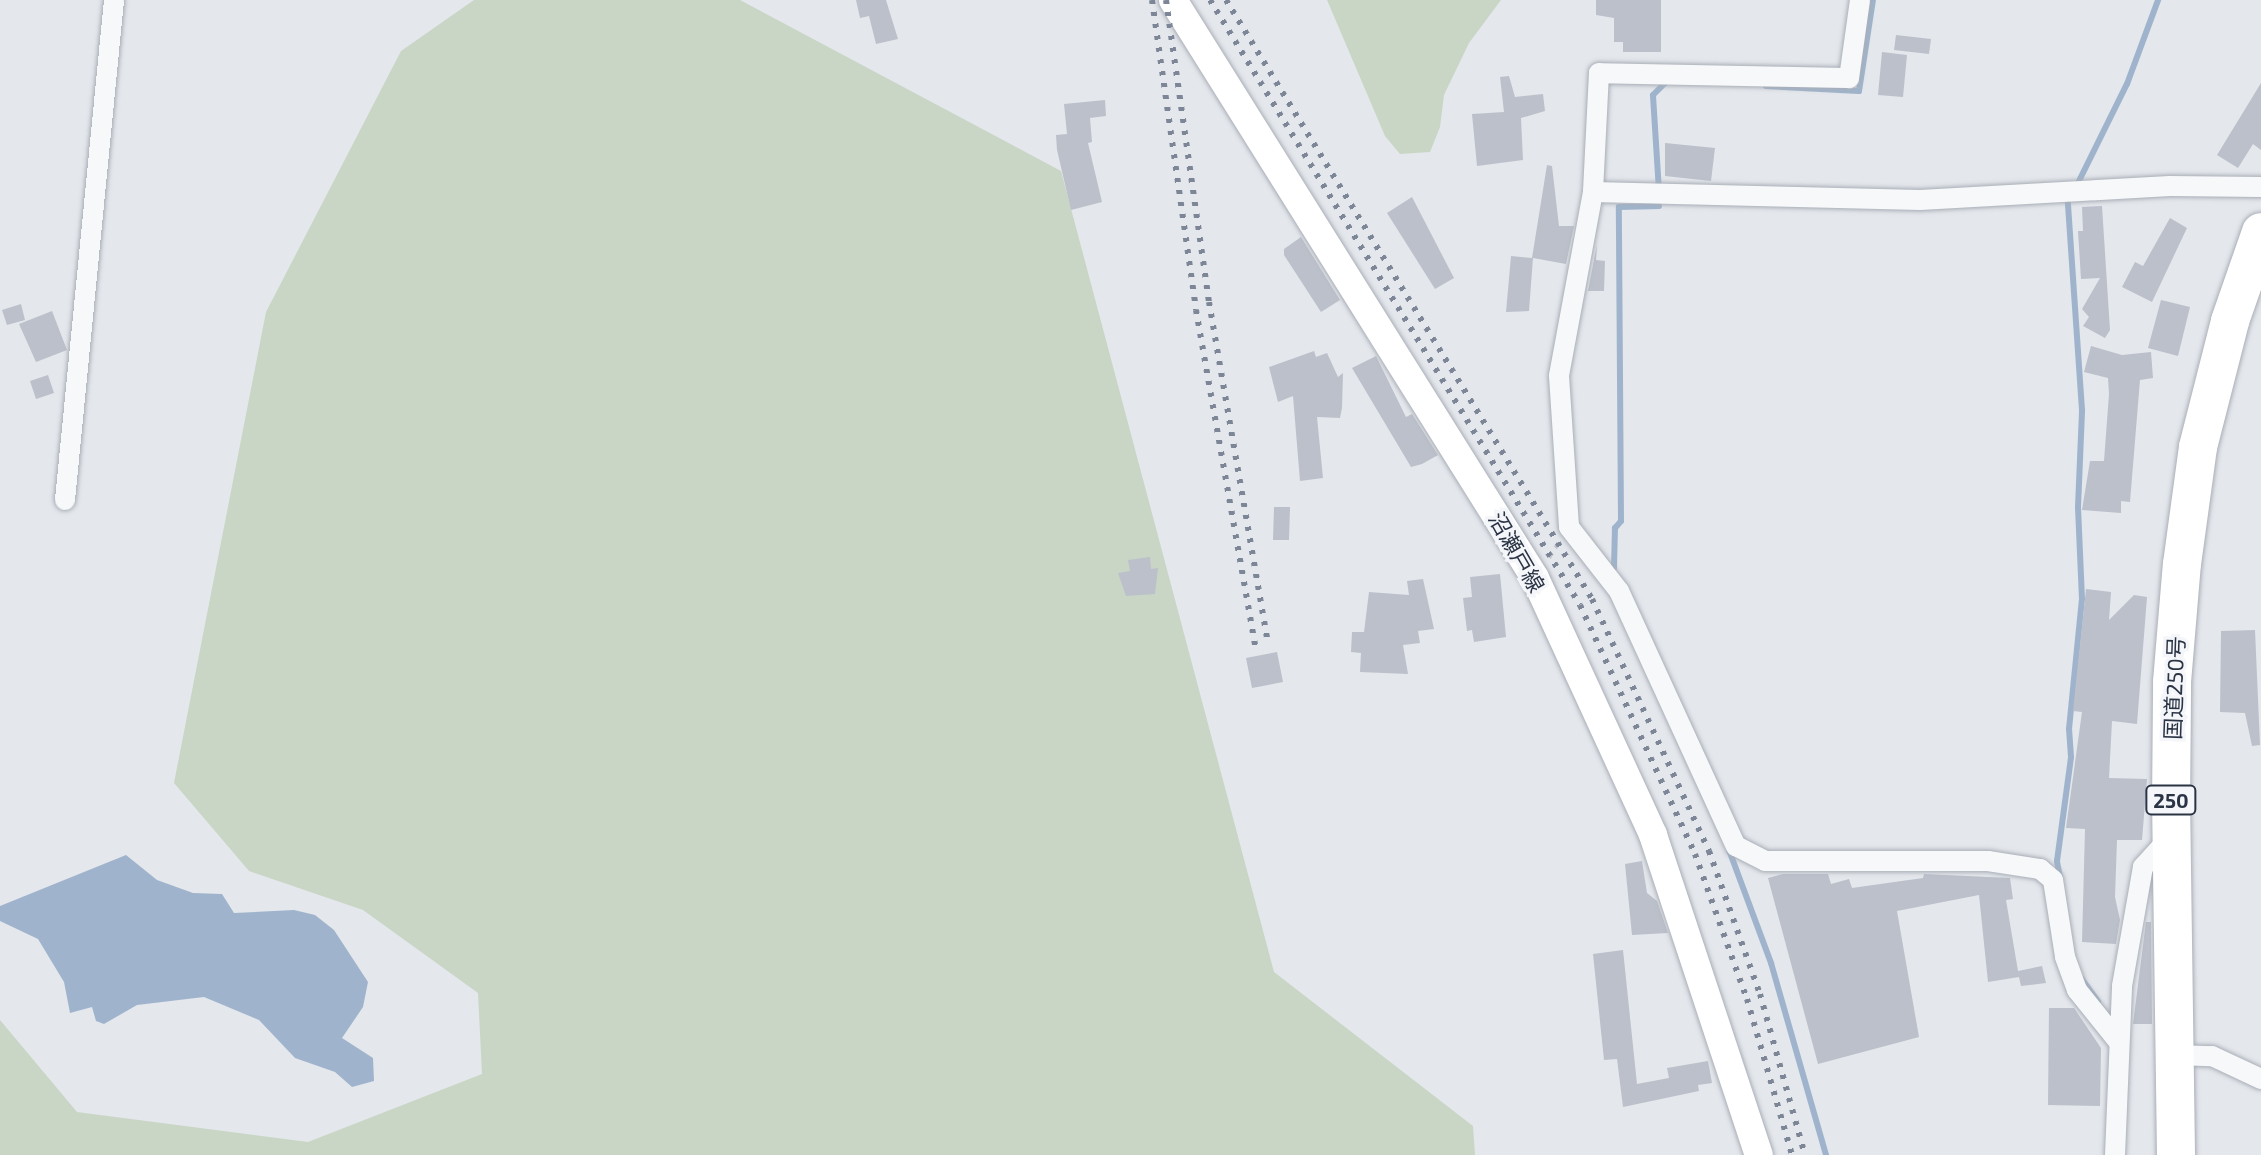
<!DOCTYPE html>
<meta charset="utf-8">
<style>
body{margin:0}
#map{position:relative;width:2261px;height:1155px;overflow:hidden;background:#e4e7ec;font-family:"Exo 2","Noto Sans JP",sans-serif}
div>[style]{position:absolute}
.green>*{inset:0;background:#c9d6c5}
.water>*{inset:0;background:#9fb4cc}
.stream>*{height:6px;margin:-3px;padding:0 3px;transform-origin:3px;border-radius:3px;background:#9fb4cc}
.building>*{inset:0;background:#bbc0ca}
.path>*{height:4px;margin-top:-2px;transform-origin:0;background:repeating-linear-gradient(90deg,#c2c5cb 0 6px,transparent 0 12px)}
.roads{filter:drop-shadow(0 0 2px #a9aeb7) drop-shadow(0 0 2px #a9aeb7)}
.street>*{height:20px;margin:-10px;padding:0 10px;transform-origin:10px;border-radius:10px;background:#f7f8fa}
.secondary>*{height:28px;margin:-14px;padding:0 14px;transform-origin:14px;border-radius:14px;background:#fff}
.highway>*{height:38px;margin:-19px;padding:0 19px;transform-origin:19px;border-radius:19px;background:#fff}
.rail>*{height:6px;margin-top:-3px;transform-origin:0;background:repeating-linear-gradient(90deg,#7d8696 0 4px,transparent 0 12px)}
span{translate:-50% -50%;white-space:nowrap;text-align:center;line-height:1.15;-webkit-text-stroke:7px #f4f6f9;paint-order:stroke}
.shield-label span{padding:2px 6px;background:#f4f6f9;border:2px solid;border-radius:6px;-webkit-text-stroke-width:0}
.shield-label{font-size:20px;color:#2b3445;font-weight:700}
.street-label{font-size:22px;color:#2b3445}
</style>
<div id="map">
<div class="green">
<div style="clip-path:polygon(474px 0,740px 0,1061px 171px,1274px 972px,1473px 1126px,1475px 1155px,0 1155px,0 1020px,77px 1112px,308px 1142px,482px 1074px,478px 993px,363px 910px,249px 871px,174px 783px,266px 312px,401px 51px)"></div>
<div style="clip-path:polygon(1327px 0,1501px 0,1469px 43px,1444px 95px,1440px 127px,1430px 152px,1400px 154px,1385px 136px)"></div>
</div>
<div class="water">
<div style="clip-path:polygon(126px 855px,157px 880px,193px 893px,222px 894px,234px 913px,294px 910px,315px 915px,334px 930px,368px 982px,363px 1007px,342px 1038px,373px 1058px,374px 1081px,352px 1087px,335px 1072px,295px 1058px,259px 1020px,204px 997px,137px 1005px,104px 1024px,96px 1021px,92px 1007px,70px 1013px,64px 982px,38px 939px,0 921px,0 906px)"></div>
</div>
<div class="stream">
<div style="left:1766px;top:86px;width:93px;rotate:3.1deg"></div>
<div style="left:1859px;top:91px;width:92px;rotate:-81.3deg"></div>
<div style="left:2077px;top:185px;width:113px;rotate:-63.7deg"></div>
<div style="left:2127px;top:84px;width:90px;rotate:-69.7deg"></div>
<div style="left:1659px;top:191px;width:96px;rotate:-93.6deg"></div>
<div style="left:1653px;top:95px;width:20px;rotate:-45deg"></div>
<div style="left:1614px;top:568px;width:40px;rotate:-88.6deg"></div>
<div style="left:1615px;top:528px;width:9px;rotate:-49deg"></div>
<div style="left:1621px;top:521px;width:314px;rotate:-90.4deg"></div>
<div style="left:1619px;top:207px;width:40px;rotate:-1.4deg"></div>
<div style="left:1729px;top:850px;width:121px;rotate:69.6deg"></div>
<div style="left:1771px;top:963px;width:200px;rotate:74deg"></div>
<div style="left:2060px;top:877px;width:16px;rotate:-101deg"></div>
<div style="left:2057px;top:861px;width:105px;rotate:-82.3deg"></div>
<div style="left:2071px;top:757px;width:28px;rotate:-94deg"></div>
<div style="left:2069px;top:729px;width:131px;rotate:-84.3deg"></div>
<div style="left:2082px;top:599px;width:92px;rotate:-92.5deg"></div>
<div style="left:2078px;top:507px;width:97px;rotate:-87.6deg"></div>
<div style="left:2082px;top:410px;width:207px;rotate:-93.9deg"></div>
<div style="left:2081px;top:978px;width:29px;rotate:54deg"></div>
</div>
<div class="building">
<div style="clip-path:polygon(856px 0,886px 0,898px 39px,876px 44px,869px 16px,860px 18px)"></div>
<div style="clip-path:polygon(1596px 0,1661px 0,1661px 52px,1623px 52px,1623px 42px,1614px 42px,1614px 18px,1596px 15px)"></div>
<div style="clip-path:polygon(1896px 35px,1931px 39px,1929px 54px,1894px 50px)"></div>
<div style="clip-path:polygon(1882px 52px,1907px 55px,1903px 97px,1878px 95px)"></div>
<div style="clip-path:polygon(1509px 76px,1515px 97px,1543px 94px,1545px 111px,1521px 118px,1523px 160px,1477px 166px,1472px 114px,1504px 112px,1500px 77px)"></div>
<div style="clip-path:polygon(2261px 83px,2261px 150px,2253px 144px,2238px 168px,2217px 155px)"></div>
<div style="clip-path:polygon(1105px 100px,1106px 116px,1090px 118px,1092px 142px,1088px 143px,1102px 202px,1071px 210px,1057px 150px,1056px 135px,1067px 134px,1064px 104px)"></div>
<div style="clip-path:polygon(1665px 143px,1715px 148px,1711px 181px,1665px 176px)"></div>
<div style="clip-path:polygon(1547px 165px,1552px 166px,1559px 226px,1574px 226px,1566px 264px,1533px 258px,1529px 311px,1506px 312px,1511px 256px,1532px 258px)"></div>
<div style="clip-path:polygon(1412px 197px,1454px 278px,1435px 289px,1387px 213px)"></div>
<div style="clip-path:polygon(2102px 206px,2110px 330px,2105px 338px,2083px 326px,2089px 317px,2082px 309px,2100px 278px,2081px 279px,2078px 231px,2083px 231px,2082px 207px)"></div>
<div style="clip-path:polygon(2170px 218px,2187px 228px,2152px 302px,2122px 287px,2135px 262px,2143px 266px)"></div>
<div style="clip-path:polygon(1301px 237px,1340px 300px,1321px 312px,1284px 255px,1284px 249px)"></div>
<div style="clip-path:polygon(1597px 244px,1596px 260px,1605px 261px,1604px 291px,1588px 291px)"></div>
<div style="clip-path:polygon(2161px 300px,2190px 307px,2178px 356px,2148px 348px)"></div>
<div style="clip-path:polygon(21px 304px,25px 320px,7px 325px,2px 310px)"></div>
<div style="clip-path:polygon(52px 311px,67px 350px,36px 362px,19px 324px)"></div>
<div style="clip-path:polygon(2091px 346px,2122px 355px,2151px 352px,2153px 378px,2140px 380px,2130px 502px,2121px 501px,2121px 513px,2082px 510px,2090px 461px,2104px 461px,2109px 394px,2108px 378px,2084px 372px)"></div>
<div style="clip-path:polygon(1314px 351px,1316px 357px,1327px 353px,1338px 377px,1343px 373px,1342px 408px,1340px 418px,1317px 417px,1323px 478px,1300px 481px,1293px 396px,1278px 402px,1269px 367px)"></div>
<div style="clip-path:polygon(1376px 356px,1406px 417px,1412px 414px,1438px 455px,1422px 464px,1411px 467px,1352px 368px)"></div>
<div style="clip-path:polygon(48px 375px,54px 393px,36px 399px,30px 381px)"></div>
<div style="clip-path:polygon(1274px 507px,1290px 507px,1289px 540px,1273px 540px)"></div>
<div style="clip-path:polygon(1150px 557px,1151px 569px,1158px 568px,1155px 594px,1126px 596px,1118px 573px,1130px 571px,1128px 560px)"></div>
<div style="clip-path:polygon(1500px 574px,1506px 637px,1474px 642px,1472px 630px,1467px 631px,1463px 598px,1472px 597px,1470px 577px)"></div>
<div style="clip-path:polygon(1423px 579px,1434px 629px,1418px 631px,1420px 643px,1403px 645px,1408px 674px,1360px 672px,1361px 653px,1351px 652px,1352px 632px,1364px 632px,1369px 592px,1409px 595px,1407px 581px)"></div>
<div style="clip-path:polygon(2086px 589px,2111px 592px,2109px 620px,2134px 595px,2147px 597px,2137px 724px,2112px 721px,2109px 778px,2147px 779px,2142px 840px,2117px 840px,2115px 897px,2120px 920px,2116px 944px,2082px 942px,2085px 829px,2066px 828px,2082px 712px,2073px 711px)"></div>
<div style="clip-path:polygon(2255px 630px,2260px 745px,2252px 746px,2245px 713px,2220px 712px,2221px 631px)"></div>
<div style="clip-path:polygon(1277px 652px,1283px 682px,1252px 688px,1246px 658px)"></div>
<div style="clip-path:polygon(1642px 861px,1647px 893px,1657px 901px,1668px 933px,1632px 935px,1625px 864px)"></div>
<div style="clip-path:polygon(1783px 874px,1828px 874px,1831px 884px,1849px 879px,1852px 888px,1923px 878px,1924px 874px,2010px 878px,2013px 899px,2006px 900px,2018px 971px,2042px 966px,2046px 983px,2021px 986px,2019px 977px,1988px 982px,1979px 895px,1897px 911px,1919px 1037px,1818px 1064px,1768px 878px)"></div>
<div style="clip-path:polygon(2146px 922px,2151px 922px,2152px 1024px,2133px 1024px)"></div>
<div style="clip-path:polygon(1623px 950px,1637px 1084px,1669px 1078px,1667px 1068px,1708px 1061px,1712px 1083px,1698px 1085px,1699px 1091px,1623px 1107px,1617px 1059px,1604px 1060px,1593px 954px)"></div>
<div style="clip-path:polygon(2049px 1008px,2074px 1008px,2101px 1048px,2100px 1106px,2048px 1105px)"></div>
</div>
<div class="path">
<div style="left:1549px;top:558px;width:19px;rotate:-58deg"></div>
</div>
<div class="roads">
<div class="street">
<div style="left:1860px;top:0;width:79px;rotate:98deg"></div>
<div style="left:1849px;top:78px;width:250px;rotate:-178.9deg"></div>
<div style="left:1599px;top:73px;width:119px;rotate:92.9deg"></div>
<div style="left:1593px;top:192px;width:187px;rotate:100.5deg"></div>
<div style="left:1559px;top:376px;width:151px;rotate:86.2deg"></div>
<div style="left:1569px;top:527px;width:81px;rotate:52deg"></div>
<div style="left:1619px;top:591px;width:281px;rotate:65.4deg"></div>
<div style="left:1736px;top:846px;width:33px;rotate:27deg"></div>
<div style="left:1765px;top:861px;width:223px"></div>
<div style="left:1988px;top:861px;width:53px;rotate:8.7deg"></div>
<div style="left:2040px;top:869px;width:17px;rotate:40deg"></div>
<div style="left:2053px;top:880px;width:78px;rotate:81.1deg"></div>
<div style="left:2065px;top:957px;width:35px;rotate:70deg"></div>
<div style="left:2077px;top:990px;width:65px;rotate:51.2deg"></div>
<div style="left:1593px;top:192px;width:327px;rotate:1.4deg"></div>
<div style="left:1920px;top:200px;width:250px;rotate:-3.2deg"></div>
<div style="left:2170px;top:186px;width:91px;rotate:0.6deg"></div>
<div style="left:65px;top:500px;width:502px;rotate:-84.4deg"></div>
<div style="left:2175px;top:1055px;width:37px;rotate:2deg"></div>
<div style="left:2212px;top:1056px;width:54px;rotate:25.1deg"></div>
<div style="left:2115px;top:1155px;width:169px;rotate:-87.6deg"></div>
<div style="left:2122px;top:986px;width:121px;rotate:-80deg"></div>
<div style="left:2143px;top:867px;width:42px;rotate:-47.9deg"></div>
</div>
<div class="secondary">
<div style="left:1173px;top:0;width:682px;rotate:57.94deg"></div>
<div style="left:1535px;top:578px;width:283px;rotate:65.3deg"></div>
<div style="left:1653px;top:835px;width:337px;rotate:71.7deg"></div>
</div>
<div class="highway">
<div style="left:2176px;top:1155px;width:348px;rotate:-90.8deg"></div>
<div style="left:2171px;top:807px;width:125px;rotate:-89.5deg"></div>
<div style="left:2172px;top:682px;width:118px;rotate:-85.2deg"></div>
<div style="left:2182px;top:564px;width:118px;rotate:-82.2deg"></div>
<div style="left:2198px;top:447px;width:130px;rotate:-75.7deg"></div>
<div style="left:2230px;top:321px;width:94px;rotate:-70.8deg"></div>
</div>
</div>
<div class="rail">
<div style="left:1152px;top:0;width:313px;rotate:81.9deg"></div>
<div style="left:1196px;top:310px;width:346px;rotate:80deg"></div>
<div style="left:1166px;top:0;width:305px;rotate:81.9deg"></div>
<div style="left:1209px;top:302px;width:346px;rotate:80.2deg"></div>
<div style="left:1210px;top:0;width:709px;rotate:58.55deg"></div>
<div style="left:1580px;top:605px;width:274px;rotate:65.2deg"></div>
<div style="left:1695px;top:854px;width:154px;rotate:70.3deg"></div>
<div style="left:1747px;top:999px;width:162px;rotate:73.9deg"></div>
<div style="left:1226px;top:0;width:702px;rotate:58.57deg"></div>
<div style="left:1592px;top:599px;width:278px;rotate:65.1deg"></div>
<div style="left:1709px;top:851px;width:152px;rotate:70.4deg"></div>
<div style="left:1760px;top:994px;width:167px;rotate:74.4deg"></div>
</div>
<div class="shield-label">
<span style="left:2171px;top:800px">250</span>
</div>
<div class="street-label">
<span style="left:1517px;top:552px;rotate:60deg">沼瀬戸線</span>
<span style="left:2174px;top:688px;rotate:-88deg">国道250号</span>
</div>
</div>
